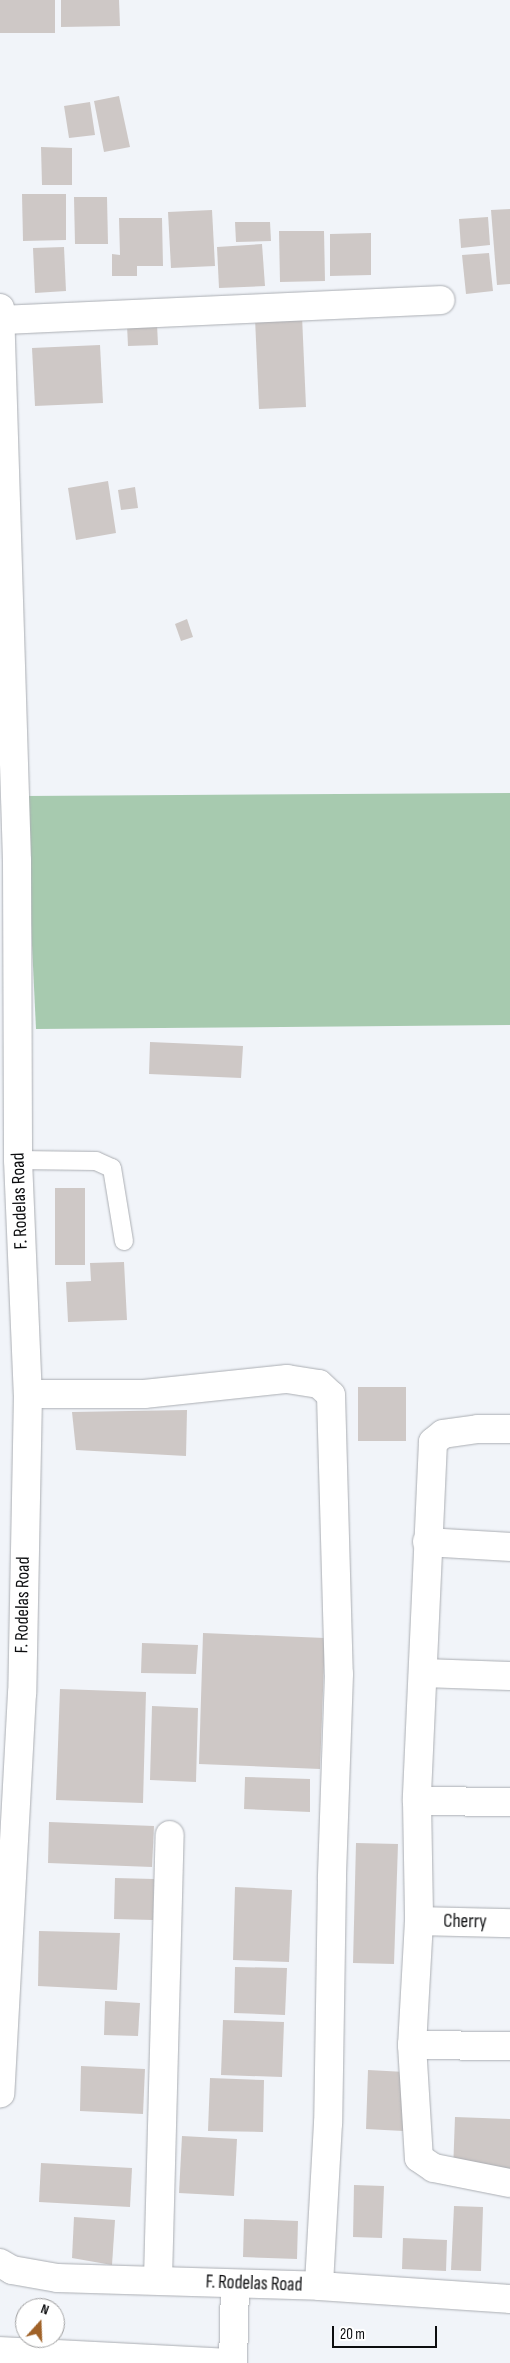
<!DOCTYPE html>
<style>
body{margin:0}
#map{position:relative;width:510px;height:2363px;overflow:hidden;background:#f1f4f9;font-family:"Sofia Sans Condensed",sans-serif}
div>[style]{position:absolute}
.green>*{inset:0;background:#a7caaf}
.building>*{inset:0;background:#cec8c6}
.roads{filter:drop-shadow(0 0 1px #abaeb3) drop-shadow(0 0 1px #abaeb3)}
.service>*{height:18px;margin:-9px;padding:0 9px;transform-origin:9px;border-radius:9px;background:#fff}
.minor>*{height:28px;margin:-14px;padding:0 14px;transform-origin:14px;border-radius:14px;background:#fff}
.tertiary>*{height:28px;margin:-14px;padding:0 14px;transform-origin:14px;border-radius:14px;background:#fff}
span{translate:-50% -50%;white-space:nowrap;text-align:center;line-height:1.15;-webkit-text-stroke:4px #fff;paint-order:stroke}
.street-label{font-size:19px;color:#0c0d0f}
.north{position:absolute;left:15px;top:2298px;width:50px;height:50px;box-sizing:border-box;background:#fff;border:1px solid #9e9e9f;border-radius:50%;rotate:20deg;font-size:14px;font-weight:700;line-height:20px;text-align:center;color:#0c0d0f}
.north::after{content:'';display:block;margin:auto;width:18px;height:22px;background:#a06228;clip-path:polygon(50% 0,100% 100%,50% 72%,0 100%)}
.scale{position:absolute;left:332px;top:2326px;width:105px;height:22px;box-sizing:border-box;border:2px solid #0c0d0f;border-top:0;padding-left:6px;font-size:15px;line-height:18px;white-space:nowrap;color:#0c0d0f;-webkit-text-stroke:4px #fff;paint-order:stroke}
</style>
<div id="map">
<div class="green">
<div style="clip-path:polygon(510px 793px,510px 1025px,36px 1029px,25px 796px)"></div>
</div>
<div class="building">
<div style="clip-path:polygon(0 0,55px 0,55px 33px,0 33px)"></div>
<div style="clip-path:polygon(61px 0,119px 0,120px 26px,61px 27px)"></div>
<div style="clip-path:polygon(119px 96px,130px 147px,104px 152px,94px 101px)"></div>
<div style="clip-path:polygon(90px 102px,95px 135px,69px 138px,64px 106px)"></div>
<div style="clip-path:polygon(41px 147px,72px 148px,72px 185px,42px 185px)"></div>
<div style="clip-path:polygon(22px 194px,66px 194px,66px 240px,23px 241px)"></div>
<div style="clip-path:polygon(74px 197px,107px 197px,108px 244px,75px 244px)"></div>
<div style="clip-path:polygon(510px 209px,510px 284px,497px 285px,491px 210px)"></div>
<div style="clip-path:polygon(212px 210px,215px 266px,171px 268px,168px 212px)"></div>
<div style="clip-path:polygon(488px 217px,490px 245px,461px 248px,459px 219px)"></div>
<div style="clip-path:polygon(119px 218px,162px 218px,163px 266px,137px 266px,137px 276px,112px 276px,112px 254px,120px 255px)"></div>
<div style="clip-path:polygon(235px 222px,270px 222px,271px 241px,236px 242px)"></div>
<div style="clip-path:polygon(279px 231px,324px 231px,325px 281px,280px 282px)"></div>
<div style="clip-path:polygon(371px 233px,371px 275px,330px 276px,330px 234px)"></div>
<div style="clip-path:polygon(262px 244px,265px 286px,219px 288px,217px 247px)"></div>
<div style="clip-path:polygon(64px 247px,66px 291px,35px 293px,33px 248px)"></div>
<div style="clip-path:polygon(489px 253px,493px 291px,466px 294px,462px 255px)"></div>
<div style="clip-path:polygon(302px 316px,306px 407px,259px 409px,255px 318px)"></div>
<div style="clip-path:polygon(157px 324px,158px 345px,128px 346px,127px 325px)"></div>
<div style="clip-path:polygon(100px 345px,103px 403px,35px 406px,32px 348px)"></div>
<div style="clip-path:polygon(108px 481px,116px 533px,76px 540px,68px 488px)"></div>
<div style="clip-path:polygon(135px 487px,138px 508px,121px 510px,118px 490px)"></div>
<div style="clip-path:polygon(187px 619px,193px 637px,181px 641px,175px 624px)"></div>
<div style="clip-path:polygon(150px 1042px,243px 1046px,241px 1078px,149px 1074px)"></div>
<div style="clip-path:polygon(55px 1188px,85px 1188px,85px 1265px,55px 1265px)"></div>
<div style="clip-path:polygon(124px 1262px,127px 1320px,68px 1322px,66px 1282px,91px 1281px,90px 1263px)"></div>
<div style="clip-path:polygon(358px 1387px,406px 1387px,406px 1441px,358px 1441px)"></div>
<div style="clip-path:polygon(187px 1410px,186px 1456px,76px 1450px,72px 1412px)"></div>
<div style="clip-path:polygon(203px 1633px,325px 1638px,320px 1769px,199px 1764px)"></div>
<div style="clip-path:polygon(142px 1643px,198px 1645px,196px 1674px,141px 1673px)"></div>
<div style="clip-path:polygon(60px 1689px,146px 1692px,143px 1803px,56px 1800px)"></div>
<div style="clip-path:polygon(152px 1706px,198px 1708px,196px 1782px,150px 1780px)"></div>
<div style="clip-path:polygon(245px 1777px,310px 1779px,310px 1812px,244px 1809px)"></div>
<div style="clip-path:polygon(49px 1822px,154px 1826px,152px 1867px,48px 1863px)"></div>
<div style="clip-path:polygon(356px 1843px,398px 1844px,394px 1964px,353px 1963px)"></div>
<div style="clip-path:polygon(115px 1878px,154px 1879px,153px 1920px,114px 1919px)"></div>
<div style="clip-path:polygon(235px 1887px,292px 1890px,289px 1962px,233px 1960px)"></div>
<div style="clip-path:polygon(39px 1931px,120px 1933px,117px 1990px,38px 1986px)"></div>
<div style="clip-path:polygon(235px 1967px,287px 1968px,285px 2015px,234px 2013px)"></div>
<div style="clip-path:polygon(105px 2001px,140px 2003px,138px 2036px,104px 2035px)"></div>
<div style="clip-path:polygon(223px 2020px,284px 2022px,282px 2077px,221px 2075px)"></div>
<div style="clip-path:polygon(81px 2066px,145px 2069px,143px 2114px,80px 2111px)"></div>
<div style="clip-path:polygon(368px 2070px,405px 2072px,403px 2131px,366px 2129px)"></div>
<div style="clip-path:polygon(210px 2078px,264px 2080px,263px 2132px,208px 2131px)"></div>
<div style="clip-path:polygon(455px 2117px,510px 2119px,510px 2173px,453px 2171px)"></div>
<div style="clip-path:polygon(182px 2136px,237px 2139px,234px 2196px,179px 2193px)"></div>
<div style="clip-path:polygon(41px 2163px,132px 2168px,130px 2207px,39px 2202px)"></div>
<div style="clip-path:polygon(354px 2185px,384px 2186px,382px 2238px,353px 2237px)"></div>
<div style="clip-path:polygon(454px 2206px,483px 2207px,481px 2271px,451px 2270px)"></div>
<div style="clip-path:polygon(74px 2217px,115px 2220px,112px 2265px,72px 2258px)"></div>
<div style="clip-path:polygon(244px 2219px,298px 2221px,297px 2259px,243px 2257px)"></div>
<div style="clip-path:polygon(403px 2238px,447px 2240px,446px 2271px,402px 2269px)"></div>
</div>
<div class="roads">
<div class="service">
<div style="left:18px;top:1160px;width:78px;rotate:0.7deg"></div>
<div style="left:96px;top:1161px;width:17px;rotate:24deg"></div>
<div style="left:112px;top:1168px;width:74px;rotate:80.7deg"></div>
</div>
<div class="minor">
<div style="left:2px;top:320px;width:439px;rotate:-2.6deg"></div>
<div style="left:28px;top:1394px;width:116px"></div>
<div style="left:144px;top:1394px;width:144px;rotate:-6deg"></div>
<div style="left:287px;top:1379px;width:32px;rotate:9deg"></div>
<div style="left:319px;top:1384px;width:16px;rotate:43deg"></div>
<div style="left:331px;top:1395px;width:279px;rotate:88.4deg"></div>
<div style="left:339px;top:1674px;width:205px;rotate:92deg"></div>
<div style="left:332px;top:1879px;width:244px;rotate:90.9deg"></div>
<div style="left:328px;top:2123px;width:163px;rotate:93.2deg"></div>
<div style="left:510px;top:1429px;width:32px;rotate:180deg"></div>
<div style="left:478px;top:1429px;width:35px;rotate:172deg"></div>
<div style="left:443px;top:1434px;width:13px;rotate:141deg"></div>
<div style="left:433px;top:1442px;width:359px;rotate:92.6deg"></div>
<div style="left:417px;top:1801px;width:120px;rotate:89deg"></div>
<div style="left:419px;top:1921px;width:124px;rotate:93.2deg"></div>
<div style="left:412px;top:2045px;width:113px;rotate:86.5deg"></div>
<div style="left:419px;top:2158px;width:18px;rotate:34deg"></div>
<div style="left:434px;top:2168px;width:77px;rotate:11.2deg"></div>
<div style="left:427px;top:1542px;width:83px;rotate:3.4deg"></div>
<div style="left:423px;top:1673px;width:87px;rotate:2deg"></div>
<div style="left:417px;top:1801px;width:93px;rotate:0.6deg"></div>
<div style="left:419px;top:1921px;width:91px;rotate:1.3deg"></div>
<div style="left:412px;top:2045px;width:98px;rotate:0.6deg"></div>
<div style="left:158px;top:2279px;width:444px;rotate:-88.5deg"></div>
<div style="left:0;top:2351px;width:226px;rotate:3deg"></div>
<div style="left:233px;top:2363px;width:78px;rotate:-88.5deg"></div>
</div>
<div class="tertiary">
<div style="left:0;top:308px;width:553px;rotate:88.24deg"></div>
<div style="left:17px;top:861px;width:299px;rotate:89.8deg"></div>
<div style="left:18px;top:1160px;width:234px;rotate:87.6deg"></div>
<div style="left:28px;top:1394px;width:299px;rotate:91.1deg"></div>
<div style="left:22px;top:1693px;width:401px;rotate:93.1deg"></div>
<div style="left:0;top:2263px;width:14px;rotate:30deg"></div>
<div style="left:12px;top:2270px;width:46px;rotate:10.1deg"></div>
<div style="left:57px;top:2278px;width:262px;rotate:1.7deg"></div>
<div style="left:319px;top:2286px;width:191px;rotate:3.9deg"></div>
</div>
</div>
<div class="street-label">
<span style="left:20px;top:1201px;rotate:-92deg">F. Rodelas Road</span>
<span style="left:23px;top:1605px;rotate:-89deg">F. Rodelas Road</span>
<span style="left:465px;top:1922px;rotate:1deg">Cherry</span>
<span style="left:254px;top:2284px;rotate:2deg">F. Rodelas Road</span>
</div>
<div class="north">N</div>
<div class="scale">20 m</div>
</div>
